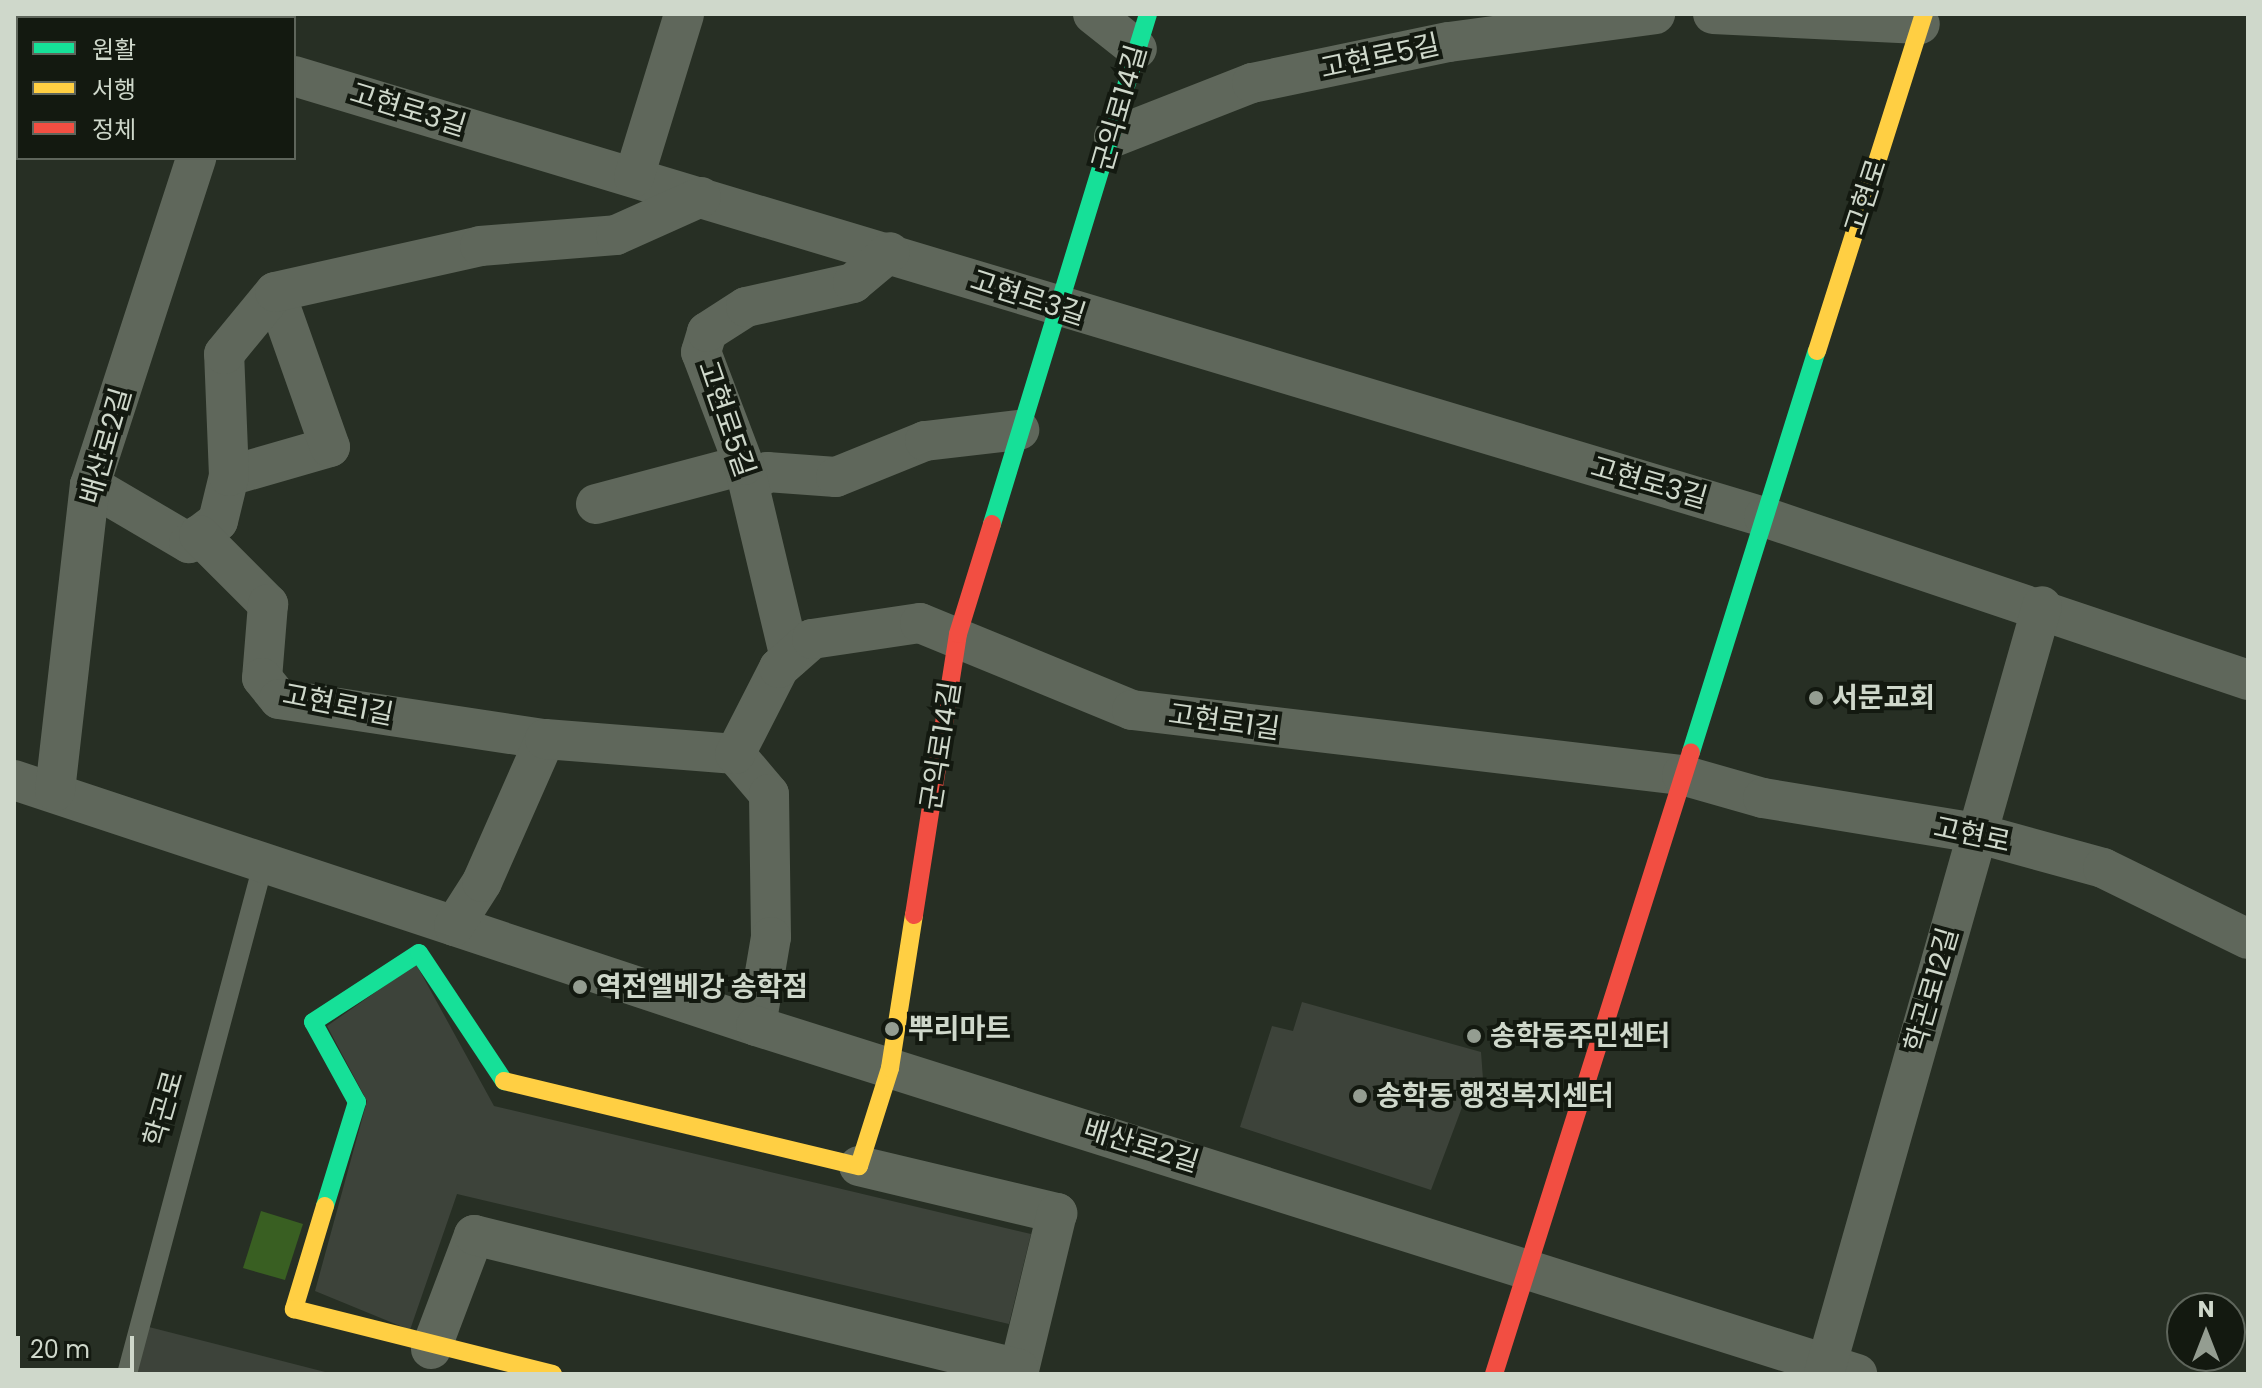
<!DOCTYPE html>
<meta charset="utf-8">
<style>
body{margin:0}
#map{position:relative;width:2262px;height:1388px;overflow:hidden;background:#272f24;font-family:Poppins,"Noto Sans KR",sans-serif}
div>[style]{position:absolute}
.green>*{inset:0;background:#395f22}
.building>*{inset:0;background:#3d433a}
.lane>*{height:20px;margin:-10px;padding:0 10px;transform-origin:10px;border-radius:10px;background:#5f675b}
.street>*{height:40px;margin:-20px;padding:0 20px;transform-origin:20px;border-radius:20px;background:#5f675b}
.fast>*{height:18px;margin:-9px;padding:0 9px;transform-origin:9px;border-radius:9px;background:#16e098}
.slow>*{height:18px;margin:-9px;padding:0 9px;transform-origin:9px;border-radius:9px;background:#ffcf43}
.jam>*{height:18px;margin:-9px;padding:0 9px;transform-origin:9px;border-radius:9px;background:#f24e42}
.dots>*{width:22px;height:22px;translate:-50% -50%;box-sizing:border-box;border:4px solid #131910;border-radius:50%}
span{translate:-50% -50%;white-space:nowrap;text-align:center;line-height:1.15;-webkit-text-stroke:8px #131910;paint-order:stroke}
.street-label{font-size:28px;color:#cfd8cb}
.poi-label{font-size:28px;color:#cfd8cb;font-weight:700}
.left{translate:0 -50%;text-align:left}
.frame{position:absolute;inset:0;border:16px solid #cfd8cb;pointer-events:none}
.legend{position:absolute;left:16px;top:16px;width:280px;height:144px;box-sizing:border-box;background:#131910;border:2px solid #5e655b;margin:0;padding:10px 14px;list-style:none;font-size:24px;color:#cfd8cb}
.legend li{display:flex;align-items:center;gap:16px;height:40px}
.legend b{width:40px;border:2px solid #5e655b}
.north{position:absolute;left:2166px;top:1292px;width:80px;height:80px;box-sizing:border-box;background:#131910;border:2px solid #5e655b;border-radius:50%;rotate:0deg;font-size:22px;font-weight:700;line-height:32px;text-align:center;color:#cfd8cb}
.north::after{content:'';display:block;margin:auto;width:28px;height:36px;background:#949d91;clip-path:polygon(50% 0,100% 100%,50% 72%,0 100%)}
.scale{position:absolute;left:16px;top:1336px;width:118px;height:36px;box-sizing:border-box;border:4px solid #cfd8cb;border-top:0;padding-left:10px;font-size:24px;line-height:28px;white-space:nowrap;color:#cfd8cb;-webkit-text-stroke:6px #131910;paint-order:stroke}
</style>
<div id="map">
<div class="green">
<div style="clip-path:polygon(261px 1211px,303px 1224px,285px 1280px,243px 1268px)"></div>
</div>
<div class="building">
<div style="clip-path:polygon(416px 964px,494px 1106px,1031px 1234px,1009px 1324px,457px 1194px,410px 1330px,315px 1291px,367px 1101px,327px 1026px)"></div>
<div style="clip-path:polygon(1302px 1002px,1481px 1052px,1483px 1079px,1464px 1102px,1431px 1190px,1240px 1127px,1272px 1026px,1293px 1031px)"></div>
<div style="clip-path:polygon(145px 1326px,329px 1373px,329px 1374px,133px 1374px)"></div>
</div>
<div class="lane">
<div style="left:127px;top:1374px;width:531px;rotate:-75.05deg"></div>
</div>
<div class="street">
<div style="left:72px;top:14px;width:15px;rotate:16deg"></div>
<div style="left:1093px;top:14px;width:56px;rotate:38.5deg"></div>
<div style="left:1713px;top:14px;width:207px;rotate:2.8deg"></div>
<div style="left:240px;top:18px;width:4px;rotate:-76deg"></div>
<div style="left:294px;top:76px;width:1535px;rotate:16.7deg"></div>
<div style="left:1764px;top:517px;width:511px;rotate:18.61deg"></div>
<div style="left:1114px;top:137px;width:148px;rotate:-21.4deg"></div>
<div style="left:1252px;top:83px;width:201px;rotate:-11.8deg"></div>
<div style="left:1449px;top:42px;width:208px;rotate:-7.7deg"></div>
<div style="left:634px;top:177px;width:170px;rotate:-72.9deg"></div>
<div style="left:229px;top:476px;width:105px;rotate:-16deg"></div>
<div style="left:330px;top:447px;width:164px;rotate:-109.5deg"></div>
<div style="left:750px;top:484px;width:21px;rotate:-35deg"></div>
<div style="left:767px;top:472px;width:69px;rotate:4.1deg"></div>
<div style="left:836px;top:477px;width:96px;rotate:-22deg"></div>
<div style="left:925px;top:441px;width:95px;rotate:-6.7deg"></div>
<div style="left:90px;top:485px;width:115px;rotate:30.4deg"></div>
<div style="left:189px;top:543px;width:36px;rotate:-37deg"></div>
<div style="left:218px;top:521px;width:46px;rotate:-76.3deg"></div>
<div style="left:229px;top:476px;width:122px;rotate:-92.3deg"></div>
<div style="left:224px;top:354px;width:80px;rotate:-50.6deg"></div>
<div style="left:275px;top:292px;width:210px;rotate:-12.6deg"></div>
<div style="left:480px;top:246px;width:136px;rotate:-4.6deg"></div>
<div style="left:616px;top:235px;width:93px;rotate:-24.1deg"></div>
<div style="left:596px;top:504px;width:153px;rotate:-14.8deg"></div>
<div style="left:199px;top:535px;width:98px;rotate:45deg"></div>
<div style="left:268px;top:604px;width:74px;rotate:94.6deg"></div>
<div style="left:262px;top:678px;width:27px;rotate:51deg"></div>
<div style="left:279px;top:699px;width:269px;rotate:8.6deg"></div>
<div style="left:790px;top:658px;width:198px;rotate:-103.4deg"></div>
<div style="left:744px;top:465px;width:121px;rotate:-110.8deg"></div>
<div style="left:701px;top:352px;width:21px;rotate:-73deg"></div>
<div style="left:707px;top:332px;width:46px;rotate:-32.7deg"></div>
<div style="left:746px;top:307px;width:110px;rotate:-12.6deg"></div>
<div style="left:853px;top:283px;width:48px;rotate:-40deg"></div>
<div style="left:735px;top:754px;width:52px;rotate:49.6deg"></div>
<div style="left:769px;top:794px;width:143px;rotate:89.2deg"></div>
<div style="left:771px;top:937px;width:90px;rotate:99.6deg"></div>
<div style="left:14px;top:780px;width:782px;rotate:18.34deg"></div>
<div style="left:756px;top:1026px;width:1155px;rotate:17.54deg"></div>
<div style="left:55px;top:791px;width:308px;rotate:-83.5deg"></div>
<div style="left:90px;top:485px;width:344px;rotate:-72deg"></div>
<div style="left:454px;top:926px;width:52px;rotate:-57.5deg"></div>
<div style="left:482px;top:882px;width:156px;rotate:-66.2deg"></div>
<div style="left:545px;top:739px;width:191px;rotate:4.5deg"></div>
<div style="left:735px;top:754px;width:97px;rotate:-62.9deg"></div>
<div style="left:779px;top:668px;width:44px;rotate:-41.3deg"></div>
<div style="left:812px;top:639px;width:109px;rotate:-8.4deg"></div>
<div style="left:920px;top:623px;width:229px;rotate:22.3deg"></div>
<div style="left:1132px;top:710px;width:554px;rotate:6.74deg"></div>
<div style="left:1682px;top:775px;width:84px;rotate:15.9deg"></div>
<div style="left:1763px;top:798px;width:216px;rotate:9.3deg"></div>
<div style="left:1976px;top:833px;width:132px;rotate:15.4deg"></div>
<div style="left:2103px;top:868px;width:161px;rotate:26.1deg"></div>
<div style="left:859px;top:1166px;width:204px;rotate:13.4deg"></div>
<div style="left:1057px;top:1213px;width:166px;rotate:103.6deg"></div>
<div style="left:431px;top:1349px;width:122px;rotate:-69.3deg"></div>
<div style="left:474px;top:1235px;width:561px;rotate:13.81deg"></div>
<div style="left:1824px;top:1374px;width:798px;rotate:-74.15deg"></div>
</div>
<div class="fast">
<div style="left:992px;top:524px;width:533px;rotate:-72.99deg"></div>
<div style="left:1691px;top:752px;width:420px;rotate:-72.6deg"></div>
<div style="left:325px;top:1206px;width:109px;rotate:-72.9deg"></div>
<div style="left:357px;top:1102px;width:91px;rotate:-118.8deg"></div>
<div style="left:313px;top:1022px;width:126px;rotate:-33.1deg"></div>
<div style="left:419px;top:953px;width:154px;rotate:56.4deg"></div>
</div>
<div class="slow">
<div style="left:1817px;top:351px;width:354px;rotate:-72.4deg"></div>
<div style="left:504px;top:1081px;width:365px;rotate:13.5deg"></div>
<div style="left:859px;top:1166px;width:103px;rotate:-72.4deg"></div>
<div style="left:890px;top:1068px;width:155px;rotate:-81.1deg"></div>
<div style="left:325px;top:1206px;width:108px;rotate:106.8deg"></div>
<div style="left:294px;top:1309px;width:267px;rotate:14.1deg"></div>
</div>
<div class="jam">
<div style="left:914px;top:915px;width:284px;rotate:-81.1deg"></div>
<div style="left:958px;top:634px;width:115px;rotate:-72.8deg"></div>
<div style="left:1494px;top:1374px;width:652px;rotate:-72.43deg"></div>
</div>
<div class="dots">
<div style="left:1816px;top:698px;background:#949d91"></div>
<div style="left:580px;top:987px;background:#949d91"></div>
<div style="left:892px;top:1029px;background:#949d91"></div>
<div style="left:1474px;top:1036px;background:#949d91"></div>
<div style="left:1360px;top:1096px;background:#949d91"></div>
</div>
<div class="street-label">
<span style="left:1380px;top:57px;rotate:-12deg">고현로5길</span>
<span style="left:1120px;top:108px;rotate:-74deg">군익로14길</span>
<span style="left:408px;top:110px;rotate:17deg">고현로3길</span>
<span style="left:1866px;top:197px;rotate:-72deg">고현로</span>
<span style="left:1028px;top:298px;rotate:18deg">고현로3길</span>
<span style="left:726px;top:419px;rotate:71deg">고현로5길</span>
<span style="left:106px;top:446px;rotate:-74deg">배산로2길</span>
<span style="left:1649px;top:483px;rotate:16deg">고현로3길</span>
<span style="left:338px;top:705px;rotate:11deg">고현로1길</span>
<span style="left:1224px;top:722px;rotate:8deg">고현로1길</span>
<span style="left:941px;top:746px;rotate:-81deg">군익로14길</span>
<span style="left:1972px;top:835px;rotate:12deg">고현로</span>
<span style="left:1932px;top:990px;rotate:-74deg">학곤로12길</span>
<span style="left:164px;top:1109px;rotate:-74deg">학곤로</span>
<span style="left:1141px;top:1146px;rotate:17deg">배산로2길</span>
</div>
<div class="poi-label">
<span class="left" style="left:1832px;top:698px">서문교회</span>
<span class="left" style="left:596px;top:987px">역전엘베강 송학점</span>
<span class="left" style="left:908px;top:1029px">뿌리마트</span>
<span class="left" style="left:1490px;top:1036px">송학동주민센터</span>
<span class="left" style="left:1376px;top:1096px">송학동 행정복지센터</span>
</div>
<div class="frame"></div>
<ul class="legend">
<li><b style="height:10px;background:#16e098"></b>원활</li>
<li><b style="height:10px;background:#ffcf43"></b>서행</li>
<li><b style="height:10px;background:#f24e42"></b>정체</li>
</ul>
<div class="north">N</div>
<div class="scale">20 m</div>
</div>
